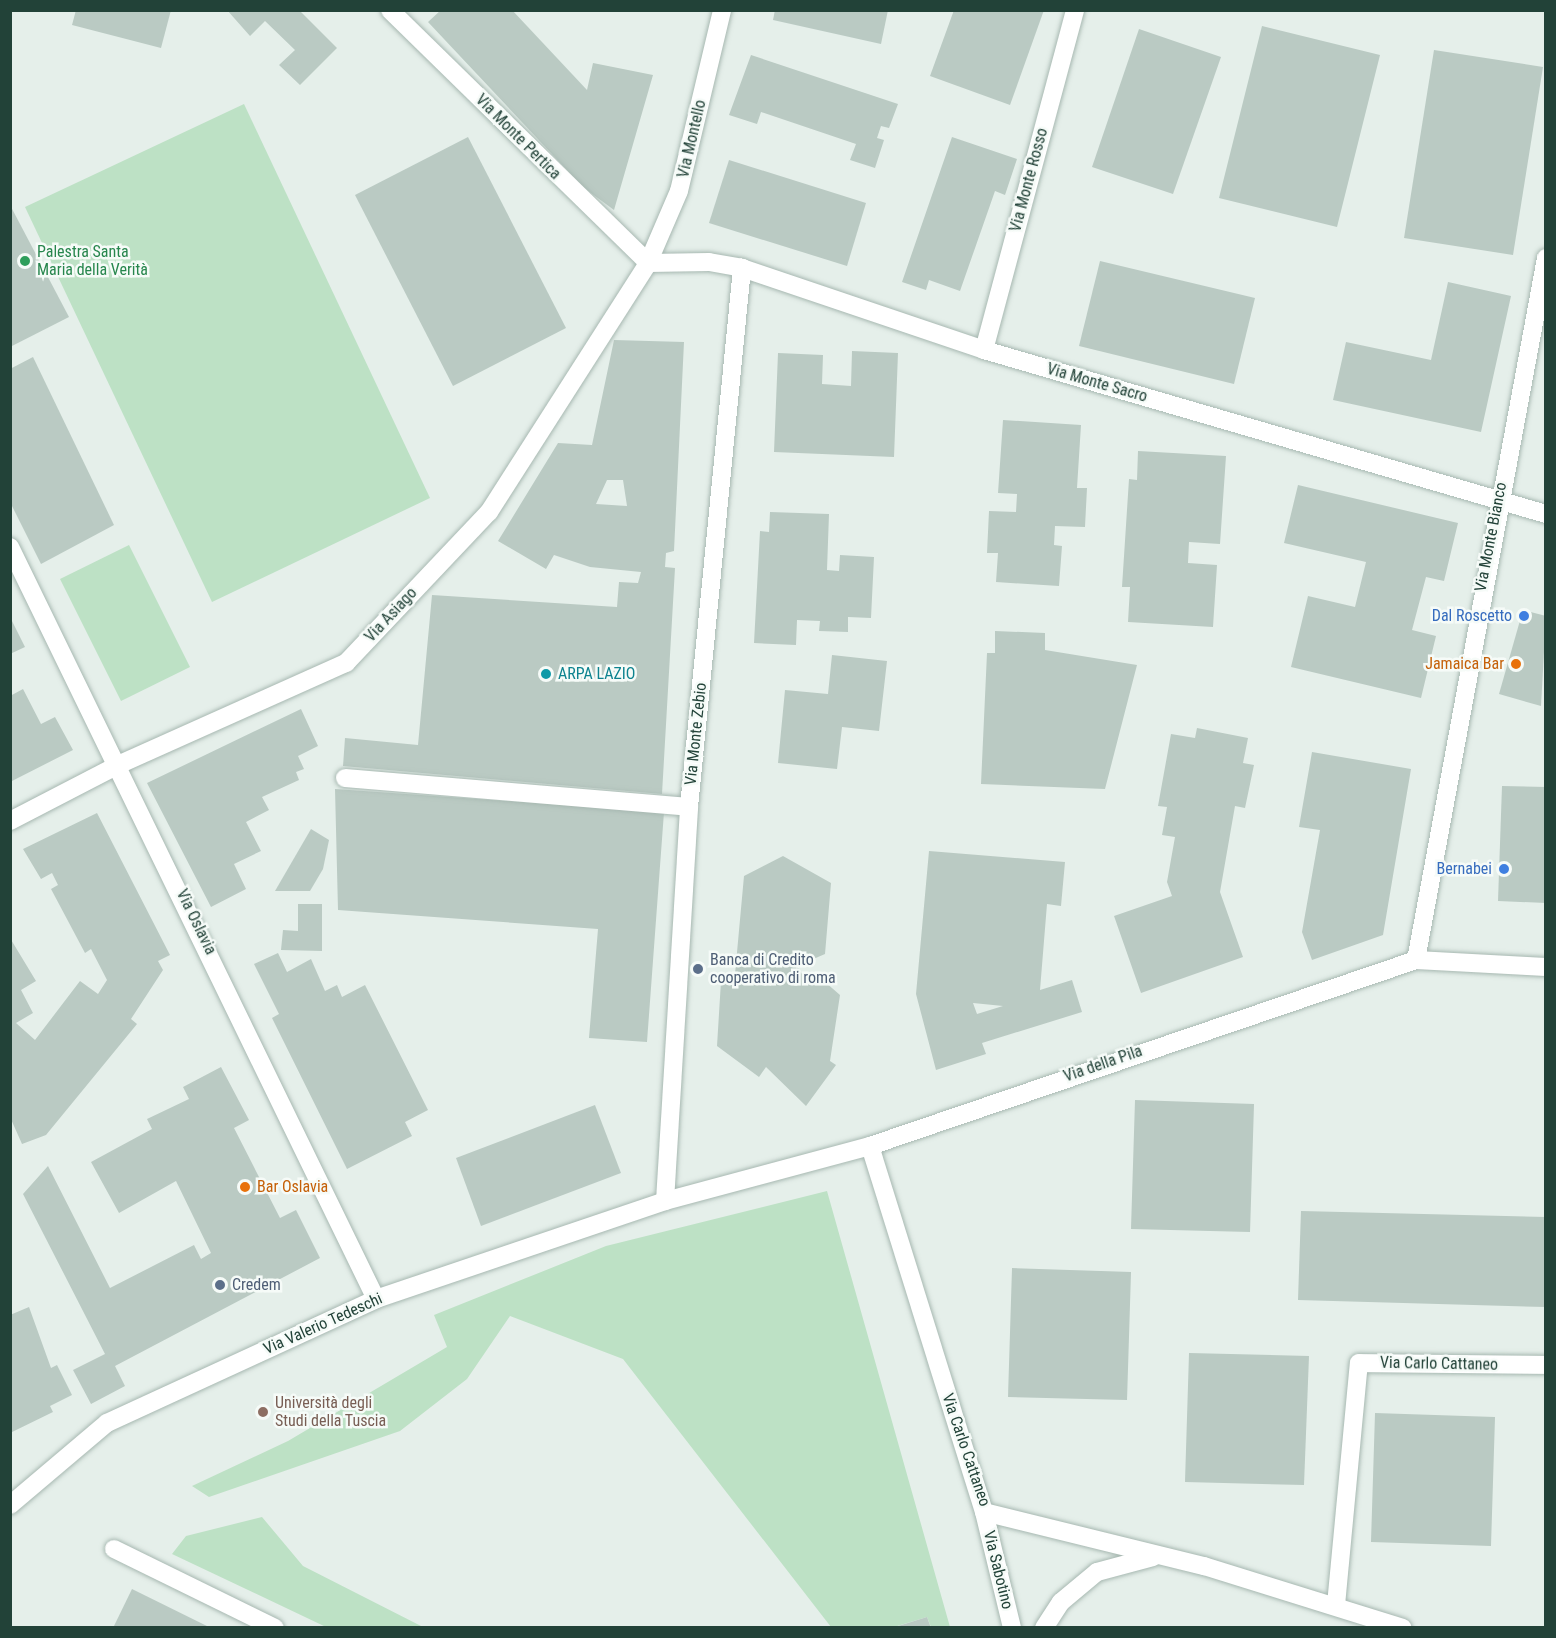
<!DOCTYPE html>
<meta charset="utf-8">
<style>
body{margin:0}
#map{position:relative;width:1556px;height:1638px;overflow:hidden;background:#e5efea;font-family:"Roboto Condensed",sans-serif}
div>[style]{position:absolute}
.green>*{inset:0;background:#bde1c5}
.building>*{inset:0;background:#bacac3}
.roads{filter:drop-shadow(0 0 2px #a7b8b1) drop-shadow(0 0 2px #a7b8b1)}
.minor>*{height:18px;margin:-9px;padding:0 9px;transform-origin:9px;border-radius:9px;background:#fff}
.dots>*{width:16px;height:16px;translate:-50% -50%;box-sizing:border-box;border:3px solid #f6fbf8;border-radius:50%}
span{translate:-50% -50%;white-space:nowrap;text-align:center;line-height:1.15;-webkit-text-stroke:5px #f6fbf8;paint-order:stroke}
.street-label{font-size:16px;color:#224238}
.leisure-label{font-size:16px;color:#27864d}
.left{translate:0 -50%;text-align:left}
.shop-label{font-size:16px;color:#366cbe}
.right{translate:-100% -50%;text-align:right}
.food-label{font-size:16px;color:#c56008}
.culture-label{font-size:16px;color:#0d838f}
.service-label{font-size:16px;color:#4e5e75}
.education-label{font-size:16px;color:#785e54}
.frame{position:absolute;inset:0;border:12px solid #224238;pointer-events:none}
</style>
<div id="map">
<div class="green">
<div style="clip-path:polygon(244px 104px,430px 498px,212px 602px,25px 207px)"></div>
<div style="clip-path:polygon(129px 545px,190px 667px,121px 701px,60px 579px)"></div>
<div style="clip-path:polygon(827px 1191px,950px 1627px,931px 1627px,927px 1617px,894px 1627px,831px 1627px,623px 1359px,510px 1316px,467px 1379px,400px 1431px,209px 1497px,192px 1486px,288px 1441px,447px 1347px,434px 1315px,606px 1246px)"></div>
<div style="clip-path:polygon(262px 1517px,303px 1566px,423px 1627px,326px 1627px,172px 1554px,186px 1536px)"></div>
</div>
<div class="building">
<div style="clip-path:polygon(76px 10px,171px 10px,161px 48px,72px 25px)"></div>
<div style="clip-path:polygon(227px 10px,299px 10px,337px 48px,300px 85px,279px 65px,295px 50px,265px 21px,250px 36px)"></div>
<div style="clip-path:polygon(441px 10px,512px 10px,587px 90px,593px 63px,653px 75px,614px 210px,583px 187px,428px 22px)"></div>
<div style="clip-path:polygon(775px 10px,888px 10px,881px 44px,773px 20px)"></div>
<div style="clip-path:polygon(954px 10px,1044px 10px,1010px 105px,930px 76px)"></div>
<div style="clip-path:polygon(1262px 26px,1380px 55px,1337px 227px,1219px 198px)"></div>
<div style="clip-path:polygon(1139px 29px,1221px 57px,1173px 194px,1092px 167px)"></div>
<div style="clip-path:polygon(1434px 50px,1543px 67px,1513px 255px,1404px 238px)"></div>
<div style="clip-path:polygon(751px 55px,898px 104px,889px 128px,881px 126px,877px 138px,884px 140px,875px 168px,850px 160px,856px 144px,761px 112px,757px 124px,729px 115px)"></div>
<div style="clip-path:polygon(468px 137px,566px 328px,453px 386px,355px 195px)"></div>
<div style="clip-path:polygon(952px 137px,1017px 159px,1005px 195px,995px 191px,960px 291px,929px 280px,926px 290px,902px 282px)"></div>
<div style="clip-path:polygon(729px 160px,866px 203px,847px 266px,709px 223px)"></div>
<div style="clip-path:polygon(10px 205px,69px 317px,10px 347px)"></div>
<div style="clip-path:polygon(1100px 261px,1255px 298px,1234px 384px,1079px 346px)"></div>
<div style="clip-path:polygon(1448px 282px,1511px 296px,1481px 432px,1333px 400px,1346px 342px,1431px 360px)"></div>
<div style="clip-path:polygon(evenodd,614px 340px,684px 342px,674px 551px,666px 553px,665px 567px,675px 568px,662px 794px,343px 766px,345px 738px,418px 745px,432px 595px,617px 607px,619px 582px,638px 583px,641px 572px,590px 567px,554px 555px,546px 569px,498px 541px,558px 443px,592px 445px,614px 340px,607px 480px,623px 480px,627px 506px,596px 504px,607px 480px)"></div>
<div style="clip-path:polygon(852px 351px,898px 353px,894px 457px,774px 452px,778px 353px,823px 355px,822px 384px,851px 386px)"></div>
<div style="clip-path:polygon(33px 357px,114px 525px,41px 564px,10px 502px,10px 369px)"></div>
<div style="clip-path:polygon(1003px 420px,1081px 425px,1077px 488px,1087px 488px,1085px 527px,1055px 526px,1054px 545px,1062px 546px,1059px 586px,996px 582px,998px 553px,987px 553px,989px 511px,1016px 512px,1017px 494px,998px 493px)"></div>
<div style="clip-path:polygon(1138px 451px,1226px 456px,1220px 544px,1189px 542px,1188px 563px,1217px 565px,1213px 627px,1128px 622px,1130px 587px,1122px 587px,1129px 479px,1137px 480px)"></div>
<div style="clip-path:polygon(1298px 485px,1458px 523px,1444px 581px,1426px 577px,1412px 630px,1436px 636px,1421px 698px,1291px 667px,1308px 596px,1355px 607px,1366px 562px,1284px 543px)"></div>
<div style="clip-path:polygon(770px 512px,829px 514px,827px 570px,839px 571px,840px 555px,874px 557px,871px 618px,848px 617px,848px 632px,819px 631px,820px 621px,797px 620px,796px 645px,754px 643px,760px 531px,769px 532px)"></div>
<div style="clip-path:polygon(1523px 610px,1546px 616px,1541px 706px,1499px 694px)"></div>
<div style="clip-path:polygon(10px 617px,25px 647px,10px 654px)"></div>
<div style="clip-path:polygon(995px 631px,1045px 633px,1045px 650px,1137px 665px,1105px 789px,981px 784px,987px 653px,995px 653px)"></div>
<div style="clip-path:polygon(832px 655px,887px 661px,879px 731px,842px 727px,837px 769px,778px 763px,785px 690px,828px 694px)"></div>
<div style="clip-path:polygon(23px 689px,41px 724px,55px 717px,73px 750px,10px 782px,10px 696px)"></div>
<div style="clip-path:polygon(301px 709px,318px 746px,298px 756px,304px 769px,296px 772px,299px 780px,262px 797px,269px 810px,246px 822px,261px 851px,234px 864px,246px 889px,211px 907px,147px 783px)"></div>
<div style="clip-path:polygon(1197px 728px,1248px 738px,1243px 763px,1254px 765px,1245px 808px,1235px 806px,1220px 892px,1243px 957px,1141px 993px,1114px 916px,1172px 896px,1167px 882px,1175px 837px,1162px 835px,1167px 807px,1158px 806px,1171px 734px,1195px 738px)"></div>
<div style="clip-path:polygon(1312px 752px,1411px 769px,1383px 935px,1312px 960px,1302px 932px,1320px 830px,1299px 827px)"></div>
<div style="clip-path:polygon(1502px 786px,1546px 787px,1546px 903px,1498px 901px)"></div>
<div style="clip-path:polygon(335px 789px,664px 812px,647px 1042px,589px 1038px,598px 929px,338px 910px)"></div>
<div style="clip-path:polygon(97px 813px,170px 955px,158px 961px,163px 970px,131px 1019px,137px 1024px,46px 1135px,22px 1144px,10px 1117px,10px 938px,36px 981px,21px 990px,33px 1013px,16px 1023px,35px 1040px,80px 981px,98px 994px,107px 980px,91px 949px,85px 953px,51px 889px,58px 885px,52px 873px,41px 879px,23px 849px)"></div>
<div style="clip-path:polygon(311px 829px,329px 840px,323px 869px,310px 891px,275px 891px)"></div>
<div style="clip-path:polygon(evenodd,929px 851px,1065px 862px,1061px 906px,1047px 904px,1040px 990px,1072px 980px,1082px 1012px,982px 1043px,986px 1054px,936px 1070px,916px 994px,929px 851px,973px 1003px,1003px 1006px,977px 1014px,973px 1003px)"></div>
<div style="clip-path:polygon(783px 856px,831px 883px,825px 954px,797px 966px,805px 979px,817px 975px,840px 995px,830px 1061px,836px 1065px,806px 1106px,766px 1067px,759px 1077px,717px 1046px,721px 981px,735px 974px,744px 876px)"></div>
<div style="clip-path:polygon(298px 904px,322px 904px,322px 951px,281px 950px,283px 930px,298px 931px)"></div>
<div style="clip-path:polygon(278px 953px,287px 972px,311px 959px,325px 991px,337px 985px,342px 997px,365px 985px,428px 1110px,405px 1122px,412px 1136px,347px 1169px,272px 1018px,279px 1014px,254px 964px)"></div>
<div style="clip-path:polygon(221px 1067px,249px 1120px,234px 1128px,280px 1218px,296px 1210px,320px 1258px,115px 1366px,125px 1386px,91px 1404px,73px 1370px,105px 1354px,23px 1194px,48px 1166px,110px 1288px,194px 1245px,201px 1259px,211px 1253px,176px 1181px,119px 1213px,91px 1162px,152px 1129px,147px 1119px,189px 1099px,183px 1087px)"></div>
<div style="clip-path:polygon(1135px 1100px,1254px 1104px,1250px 1232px,1131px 1229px)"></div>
<div style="clip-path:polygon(595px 1105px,621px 1173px,481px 1226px,456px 1158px)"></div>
<div style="clip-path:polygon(1301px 1211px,1546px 1217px,1546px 1307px,1298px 1300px)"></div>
<div style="clip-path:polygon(1012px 1268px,1131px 1272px,1127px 1400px,1008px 1397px)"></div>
<div style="clip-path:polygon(29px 1307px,51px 1368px,57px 1365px,72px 1395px,50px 1406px,53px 1412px,10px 1433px,10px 1315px)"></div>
<div style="clip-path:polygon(1189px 1353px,1309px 1356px,1304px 1485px,1185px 1482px)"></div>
<div style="clip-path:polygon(1375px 1413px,1495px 1417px,1491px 1546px,1371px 1542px)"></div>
<div style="clip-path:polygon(132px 1589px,211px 1628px,113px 1628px)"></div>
<div style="clip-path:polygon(927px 1617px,931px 1628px,895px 1628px,895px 1627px)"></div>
</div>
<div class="roads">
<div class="minor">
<div style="left:390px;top:10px;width:361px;rotate:44.4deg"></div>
<div style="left:648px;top:263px;width:61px;rotate:-0.9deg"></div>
<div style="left:709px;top:262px;width:34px;rotate:10deg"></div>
<div style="left:742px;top:268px;width:256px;rotate:18.7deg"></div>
<div style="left:984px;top:350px;width:585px;rotate:16.27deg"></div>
<div style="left:984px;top:350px;width:352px;rotate:-75deg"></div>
<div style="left:10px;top:547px;width:836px;rotate:64.05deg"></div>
<div style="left:345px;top:778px;width:345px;rotate:4.8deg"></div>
<div style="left:10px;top:821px;width:124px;rotate:-27.4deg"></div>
<div style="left:120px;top:764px;width:248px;rotate:-24.1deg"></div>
<div style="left:346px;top:663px;width:208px;rotate:-46.6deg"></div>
<div style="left:489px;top:512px;width:295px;rotate:-57.4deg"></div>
<div style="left:648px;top:263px;width:78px;rotate:-66.7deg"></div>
<div style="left:679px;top:191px;width:186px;rotate:-76.6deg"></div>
<div style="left:1416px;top:960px;width:714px;rotate:-79.51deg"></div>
<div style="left:870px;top:1146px;width:383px;rotate:72.7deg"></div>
<div style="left:984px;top:1512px;width:119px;rotate:76.4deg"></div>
<div style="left:665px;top:1201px;width:395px;rotate:-86.5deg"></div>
<div style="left:689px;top:807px;width:542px;rotate:-84.38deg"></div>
<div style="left:10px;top:1505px;width:127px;rotate:-40.2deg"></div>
<div style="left:107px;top:1423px;width:296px;rotate:-24.7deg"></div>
<div style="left:376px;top:1299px;width:305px;rotate:-18.7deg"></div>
<div style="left:665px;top:1201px;width:212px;rotate:-15deg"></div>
<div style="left:870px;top:1146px;width:577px;rotate:-18.81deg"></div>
<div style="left:1416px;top:960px;width:130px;rotate:3.1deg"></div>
<div style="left:984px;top:1512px;width:227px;rotate:13.8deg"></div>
<div style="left:1204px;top:1566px;width:208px;rotate:17.3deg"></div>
<div style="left:114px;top:1549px;width:179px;rotate:26.1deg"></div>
<div style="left:1336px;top:1605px;width:243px;rotate:-84.6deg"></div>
<div style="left:1359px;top:1363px;width:187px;rotate:0.6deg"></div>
<div style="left:1044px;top:1628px;width:31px;rotate:-57deg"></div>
<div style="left:1061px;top:1602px;width:47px;rotate:-39.8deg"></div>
<div style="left:1097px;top:1572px;width:58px;rotate:-15deg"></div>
</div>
</div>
<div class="dots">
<div style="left:25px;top:261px;background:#2e9e5b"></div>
<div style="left:1524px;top:616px;background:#3f7fe0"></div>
<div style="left:1516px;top:664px;background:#e8710a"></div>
<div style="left:546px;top:674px;background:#0f9aa8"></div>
<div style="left:1504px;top:869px;background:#3f7fe0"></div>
<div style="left:698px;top:969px;background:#5c6f8a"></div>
<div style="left:245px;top:1187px;background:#e8710a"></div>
<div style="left:220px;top:1285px;background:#5c6f8a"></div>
<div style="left:263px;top:1412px;background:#8d6e63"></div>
</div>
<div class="street-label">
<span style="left:518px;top:137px;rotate:45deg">Via Monte Pertica</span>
<span style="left:692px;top:139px;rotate:-77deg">Via Montello</span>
<span style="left:1029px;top:180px;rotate:-75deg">Via Monte Rosso</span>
<span style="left:1097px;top:383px;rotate:16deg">Via Monte Sacro</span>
<span style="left:1491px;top:537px;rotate:-79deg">Via Monte Bianco</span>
<span style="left:391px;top:615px;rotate:-47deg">Via Asiago</span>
<span style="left:696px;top:734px;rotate:-84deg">Via Monte Zebio</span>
<span style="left:196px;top:922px;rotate:64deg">Via Oslavia</span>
<span style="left:1103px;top:1064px;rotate:-19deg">Via della Pila</span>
<span style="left:323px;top:1324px;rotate:-24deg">Via Valerio Tedeschi</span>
<span style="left:1439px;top:1364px;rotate:1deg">Via Carlo Cattaneo</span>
<span style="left:966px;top:1450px;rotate:71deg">Via Carlo Cattaneo</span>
<span style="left:998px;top:1570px;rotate:76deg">Via Sabotino</span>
</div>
<div class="leisure-label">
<span class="left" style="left:37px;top:261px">Palestra Santa<br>Maria della Verità</span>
</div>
<div class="shop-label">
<span class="right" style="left:1512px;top:616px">Dal Roscetto</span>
<span class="right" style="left:1492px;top:869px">Bernabei</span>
</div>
<div class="food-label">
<span class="right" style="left:1504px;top:664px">Jamaica Bar</span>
<span class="left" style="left:257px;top:1187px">Bar Oslavia</span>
</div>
<div class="culture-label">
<span class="left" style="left:558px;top:674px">ARPA LAZIO</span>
</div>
<div class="service-label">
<span class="left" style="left:710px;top:969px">Banca di Credito<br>cooperativo di roma</span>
<span class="left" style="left:232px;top:1285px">Credem</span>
</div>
<div class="education-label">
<span class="left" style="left:275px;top:1412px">Università degli<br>Studi della Tuscia</span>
</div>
<div class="frame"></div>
</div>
